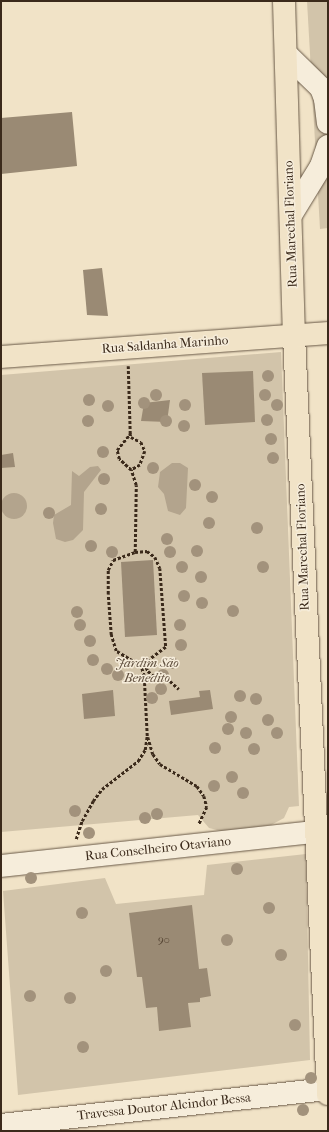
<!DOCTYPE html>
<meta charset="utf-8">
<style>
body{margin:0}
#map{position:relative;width:329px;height:1132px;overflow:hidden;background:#f1e3c7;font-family:"IM FELL French Canon",serif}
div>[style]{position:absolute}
.green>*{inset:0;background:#d2c4aa}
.water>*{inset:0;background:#b3a48d}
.round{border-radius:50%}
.building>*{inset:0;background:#9a8a74}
.path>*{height:2.5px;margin-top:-1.25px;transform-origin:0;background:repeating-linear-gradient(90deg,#3b2a1b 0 3px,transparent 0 5px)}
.roads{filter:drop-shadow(0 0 1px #685846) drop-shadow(0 0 1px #685846)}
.minor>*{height:22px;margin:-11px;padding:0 11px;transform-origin:11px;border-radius:11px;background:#f6eddb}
.major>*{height:22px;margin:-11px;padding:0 11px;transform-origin:11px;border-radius:11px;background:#f1e3c7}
.trees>*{width:12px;height:12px;margin:-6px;border-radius:50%;background:#a2927c}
span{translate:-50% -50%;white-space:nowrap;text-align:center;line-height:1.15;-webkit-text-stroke:3px #f6eddb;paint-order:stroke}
.number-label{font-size:11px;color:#534231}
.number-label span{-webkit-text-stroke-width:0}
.street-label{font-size:13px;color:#3b2a1b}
.park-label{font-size:13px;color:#61503f;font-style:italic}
.frame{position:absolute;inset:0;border:2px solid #3b2a1b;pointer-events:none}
</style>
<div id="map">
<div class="green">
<div style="clip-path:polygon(307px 1px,328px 1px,328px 228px,320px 229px)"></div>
<div style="clip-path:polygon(281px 352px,299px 806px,289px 807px,284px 818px,271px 825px,225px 832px,209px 828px,198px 815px,1px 832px,1px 375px)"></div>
<div style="clip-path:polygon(306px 854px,310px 1060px,18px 1095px,3px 891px,105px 878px,116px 904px,204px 895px,207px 865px)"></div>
</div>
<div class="water">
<div style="clip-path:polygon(172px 463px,180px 463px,188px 468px,186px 508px,180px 515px,168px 511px,164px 494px,158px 487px,160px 472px)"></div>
<div style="clip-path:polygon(90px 467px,98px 466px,101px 470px,84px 492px,83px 530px,73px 540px,65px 542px,56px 539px,53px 523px,54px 515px,71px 505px,72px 471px,79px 476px)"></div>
<div class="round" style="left:1px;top:493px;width:26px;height:26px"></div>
</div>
<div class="building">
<div style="clip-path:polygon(72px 112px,77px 166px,1px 174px,1px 118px)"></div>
<div style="clip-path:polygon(102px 268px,108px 316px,87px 315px,83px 270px)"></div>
<div style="clip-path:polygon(253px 371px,255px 422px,205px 425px,202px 373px)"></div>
<div style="clip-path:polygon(170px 400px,167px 422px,141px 421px,144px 403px)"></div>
<div style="clip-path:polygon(13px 453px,15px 467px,1px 468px,1px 455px)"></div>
<div style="clip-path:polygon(153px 560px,157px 635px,125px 637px,121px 562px)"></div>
<div style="clip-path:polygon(113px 690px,115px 716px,84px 719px,82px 694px)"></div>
<div style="clip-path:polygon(210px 690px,213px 709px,171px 715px,169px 701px,200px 697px,199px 691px)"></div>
<div style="clip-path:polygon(192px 905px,199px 969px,207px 968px,211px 996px,200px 998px,200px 1002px,188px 1003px,191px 1027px,159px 1031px,157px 1007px,146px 1008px,142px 977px,137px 977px,129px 913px)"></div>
</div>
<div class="path">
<div style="left:130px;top:433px;width:4px;rotate:76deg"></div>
<div style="left:131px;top:437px;width:11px;rotate:27deg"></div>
<div style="left:141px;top:442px;width:10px;rotate:66deg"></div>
<div style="left:145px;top:451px;width:15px;rotate:110deg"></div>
<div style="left:140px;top:465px;width:10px;rotate:151deg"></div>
<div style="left:135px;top:552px;width:12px;rotate:-5deg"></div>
<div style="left:147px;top:551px;width:10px;rotate:37deg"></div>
<div style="left:155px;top:557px;width:12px;rotate:66deg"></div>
<div style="left:160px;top:568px;width:79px;rotate:85.7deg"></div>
<div style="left:166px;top:647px;width:31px;rotate:143deg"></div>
<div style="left:144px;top:663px;width:9px;rotate:63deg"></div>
<div style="left:148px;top:671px;width:11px;rotate:38deg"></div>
<div style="left:157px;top:678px;width:13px;rotate:13deg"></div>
<div style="left:170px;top:681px;width:12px;rotate:42deg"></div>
<div style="left:148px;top:737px;width:18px;rotate:74deg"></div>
<div style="left:153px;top:754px;width:12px;rotate:55deg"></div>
<div style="left:160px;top:764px;width:43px;rotate:30.7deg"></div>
<div style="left:197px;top:786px;width:12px;rotate:55deg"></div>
<div style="left:204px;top:796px;width:11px;rotate:75deg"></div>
<div style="left:207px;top:807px;width:19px;rotate:115deg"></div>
<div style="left:76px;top:839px;width:19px;rotate:-72deg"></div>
<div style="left:82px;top:821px;width:23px;rotate:-61deg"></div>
<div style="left:93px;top:801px;width:15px;rotate:-53deg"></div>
<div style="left:102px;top:789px;width:46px;rotate:-37.9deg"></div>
<div style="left:138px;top:761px;width:13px;rotate:-58deg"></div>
<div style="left:145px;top:750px;width:14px;rotate:-82deg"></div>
<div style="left:147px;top:736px;width:60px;rotate:-92.9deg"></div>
<div style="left:144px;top:676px;width:10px;rotate:-107deg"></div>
<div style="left:141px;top:666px;width:29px;rotate:-149deg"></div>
<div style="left:116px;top:651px;width:17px;rotate:-107deg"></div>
<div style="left:111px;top:635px;width:41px;rotate:-94.2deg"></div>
<div style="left:108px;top:594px;width:24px;rotate:-90deg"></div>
<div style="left:108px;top:570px;width:11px;rotate:-63deg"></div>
<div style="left:113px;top:560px;width:23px;rotate:-20deg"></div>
<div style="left:135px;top:552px;width:67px;rotate:-89.1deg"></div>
<div style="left:136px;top:485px;width:16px;rotate:-108deg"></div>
<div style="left:131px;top:470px;width:16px;rotate:-137deg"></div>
<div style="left:119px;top:459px;width:9px;rotate:-103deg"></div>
<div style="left:117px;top:450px;width:21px;rotate:-51deg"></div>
<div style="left:130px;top:434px;width:68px;rotate:-91.7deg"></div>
</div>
<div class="roads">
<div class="minor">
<div style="left:286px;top:54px;width:49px;rotate:44.2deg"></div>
<div style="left:321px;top:88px;width:12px;rotate:70deg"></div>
<div style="left:325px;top:99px;width:24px;rotate:83deg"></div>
<div style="left:291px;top:215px;width:57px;rotate:-58.5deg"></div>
<div style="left:321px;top:166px;width:21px;rotate:-71deg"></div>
<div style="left:1px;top:866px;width:316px;rotate:-6.2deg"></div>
<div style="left:1px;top:1125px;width:329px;rotate:-6.3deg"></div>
</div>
<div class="major">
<div style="left:284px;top:1px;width:335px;rotate:88.3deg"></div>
<div style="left:294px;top:336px;width:759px;rotate:87.43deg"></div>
<div style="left:1px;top:357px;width:328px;rotate:-4.2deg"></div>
</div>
</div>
<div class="trees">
<div style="left:268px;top:376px"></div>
<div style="left:156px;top:395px"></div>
<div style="left:265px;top:395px"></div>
<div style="left:89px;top:400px"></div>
<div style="left:144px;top:403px"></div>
<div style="left:185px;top:405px"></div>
<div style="left:277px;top:405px"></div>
<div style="left:108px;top:406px"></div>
<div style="left:267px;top:420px"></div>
<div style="left:88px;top:421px"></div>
<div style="left:166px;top:421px"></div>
<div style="left:184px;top:426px"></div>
<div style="left:271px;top:439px"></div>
<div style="left:103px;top:452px"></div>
<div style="left:273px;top:458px"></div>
<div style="left:153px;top:468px"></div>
<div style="left:104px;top:479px"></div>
<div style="left:195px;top:485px"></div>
<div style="left:212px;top:497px"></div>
<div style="left:101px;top:509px"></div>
<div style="left:49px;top:513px"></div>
<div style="left:209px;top:523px"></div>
<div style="left:257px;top:528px"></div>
<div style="left:167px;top:539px"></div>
<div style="left:91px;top:546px"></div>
<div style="left:197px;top:551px"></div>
<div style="left:112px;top:552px"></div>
<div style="left:170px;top:552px"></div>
<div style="left:182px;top:567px"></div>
<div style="left:263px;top:567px"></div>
<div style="left:201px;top:577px"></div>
<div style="left:184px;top:596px"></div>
<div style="left:202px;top:603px"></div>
<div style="left:233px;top:611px"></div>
<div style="left:77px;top:612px"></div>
<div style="left:80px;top:625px"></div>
<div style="left:180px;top:625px"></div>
<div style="left:90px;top:641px"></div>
<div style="left:181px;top:645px"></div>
<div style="left:93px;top:660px"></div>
<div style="left:172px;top:663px"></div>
<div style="left:107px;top:669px"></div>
<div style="left:118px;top:675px"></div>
<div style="left:163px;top:675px"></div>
<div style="left:161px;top:689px"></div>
<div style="left:240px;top:696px"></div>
<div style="left:152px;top:698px"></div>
<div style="left:256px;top:699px"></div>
<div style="left:231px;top:717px"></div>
<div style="left:268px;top:720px"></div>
<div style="left:228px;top:729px"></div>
<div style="left:246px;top:733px"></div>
<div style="left:277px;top:733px"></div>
<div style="left:215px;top:748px"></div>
<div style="left:254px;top:749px"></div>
<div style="left:232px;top:777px"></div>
<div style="left:214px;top:786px"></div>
<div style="left:243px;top:793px"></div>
<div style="left:75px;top:811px"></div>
<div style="left:157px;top:814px"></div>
<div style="left:145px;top:818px"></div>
<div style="left:89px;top:833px"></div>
<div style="left:237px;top:869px"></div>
<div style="left:31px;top:878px"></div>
<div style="left:269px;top:908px"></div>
<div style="left:82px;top:913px"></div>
<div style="left:227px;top:940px"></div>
<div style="left:281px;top:955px"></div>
<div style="left:106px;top:971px"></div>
<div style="left:30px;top:996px"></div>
<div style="left:70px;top:998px"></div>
<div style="left:295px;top:1025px"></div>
<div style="left:83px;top:1047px"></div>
<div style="left:311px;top:1078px"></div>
<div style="left:303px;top:1110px"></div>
</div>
<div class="number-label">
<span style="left:164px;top:940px">90</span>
</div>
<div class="street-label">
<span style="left:291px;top:224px;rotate:-92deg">Rua Marechal Floriano</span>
<span style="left:165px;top:345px;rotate:-4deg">Rua Saldanha Marinho</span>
<span style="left:303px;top:547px;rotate:-92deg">Rua Marechal Floriano</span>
<span style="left:158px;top:849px;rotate:-6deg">Rua Conselheiro Otaviano</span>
<span style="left:164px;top:1107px;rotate:-6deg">Travessa Doutor Alcindor Bessa</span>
</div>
<div class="park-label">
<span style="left:147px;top:671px">Jardim São<br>Benedito</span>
</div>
<div class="frame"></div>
</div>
